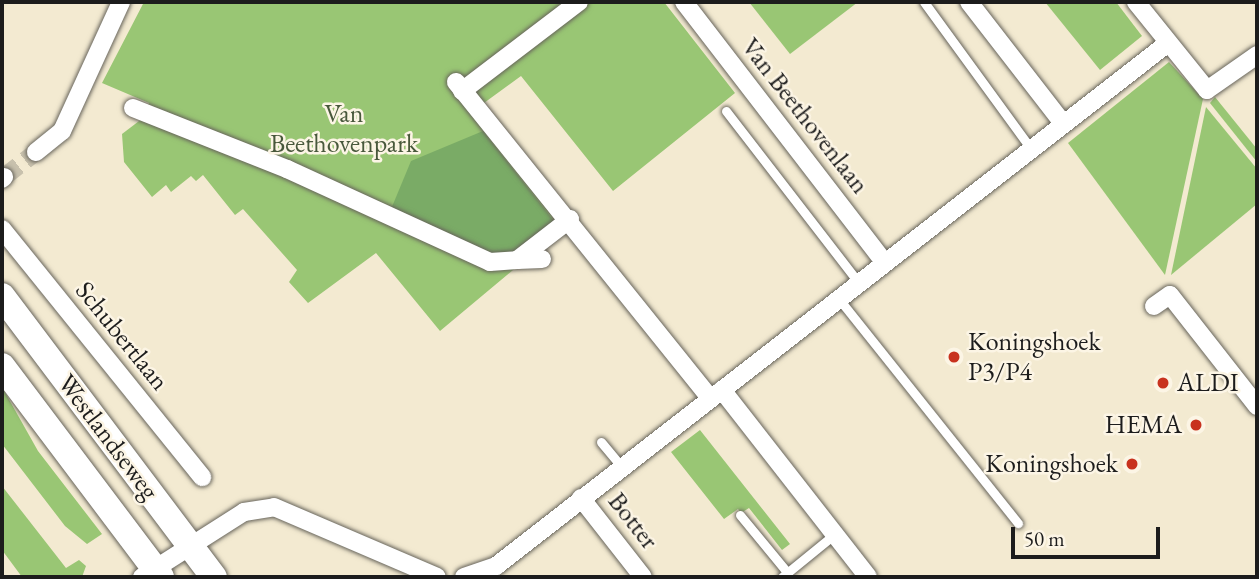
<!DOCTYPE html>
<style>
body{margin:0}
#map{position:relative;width:1259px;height:579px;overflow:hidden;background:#f3ead1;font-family:"EB Garamond",serif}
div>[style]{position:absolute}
.green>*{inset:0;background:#99c674}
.forest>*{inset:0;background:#7aab66}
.street-tunnel>*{height:18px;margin-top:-9px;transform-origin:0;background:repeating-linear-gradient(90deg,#c8c1ad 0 18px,transparent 0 27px)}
.roads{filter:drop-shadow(0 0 2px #67645b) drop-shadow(0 0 2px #67645b)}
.lane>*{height:9px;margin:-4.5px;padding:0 4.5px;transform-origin:4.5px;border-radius:4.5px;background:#fff}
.street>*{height:18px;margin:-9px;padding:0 9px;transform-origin:9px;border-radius:9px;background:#fff}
.secondary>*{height:26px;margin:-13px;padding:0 13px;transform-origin:13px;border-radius:13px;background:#fff}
.dots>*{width:19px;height:19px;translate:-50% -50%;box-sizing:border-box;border:4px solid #fcf5e5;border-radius:50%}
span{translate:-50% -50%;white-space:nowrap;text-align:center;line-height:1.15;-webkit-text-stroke:5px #fcf5e5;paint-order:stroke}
.park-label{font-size:26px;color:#48583b}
.street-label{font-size:26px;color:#1c1c1c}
.poi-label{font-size:26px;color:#1c1c1c}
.left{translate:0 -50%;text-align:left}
.right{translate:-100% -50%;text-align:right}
.frame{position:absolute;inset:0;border:4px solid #1c1c1c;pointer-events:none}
.scale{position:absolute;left:1011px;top:527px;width:149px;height:32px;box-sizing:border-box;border:4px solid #1c1c1c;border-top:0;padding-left:9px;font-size:21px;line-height:24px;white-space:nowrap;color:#1c1c1c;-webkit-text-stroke:5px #fcf5e5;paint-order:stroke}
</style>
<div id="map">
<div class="green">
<div style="clip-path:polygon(144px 2px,664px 2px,735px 93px,613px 191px,521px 76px,473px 111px,562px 229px,440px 331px,376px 253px,308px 303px,289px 282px,297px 270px,243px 209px,235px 215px,203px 175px,196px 181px,191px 176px,171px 192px,166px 185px,152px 197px,124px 162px,122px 134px,143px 118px,149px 103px,102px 83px)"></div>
<div style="clip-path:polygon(749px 2px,858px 2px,790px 54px)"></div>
<div style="clip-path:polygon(1045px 2px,1116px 2px,1142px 36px,1100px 70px)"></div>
<div style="clip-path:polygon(1169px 62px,1203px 99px,1165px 275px,1068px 143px)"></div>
<div style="clip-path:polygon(1215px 97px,1257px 149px,1257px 162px,1210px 103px)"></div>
<div style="clip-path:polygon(1206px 107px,1257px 169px,1257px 204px,1171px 275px)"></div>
<div style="clip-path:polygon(2px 387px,38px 451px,102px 534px,87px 544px,65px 526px,2px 444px)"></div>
<div style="clip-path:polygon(700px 430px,790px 544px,782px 550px,749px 508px,741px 513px,738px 509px,724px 519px,671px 452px)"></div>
<div style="clip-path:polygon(2px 486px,66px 568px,79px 560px,86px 566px,82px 577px,22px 577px,2px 550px)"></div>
</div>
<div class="forest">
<div style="clip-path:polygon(483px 131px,557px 225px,516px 256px,491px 259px,389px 214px,411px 161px)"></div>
</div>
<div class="street-tunnel">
<div style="left:4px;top:177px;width:41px;rotate:-38deg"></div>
</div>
<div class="roads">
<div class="lane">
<div style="left:924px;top:2px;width:182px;rotate:53.9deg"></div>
<div style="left:726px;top:111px;width:217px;rotate:52.3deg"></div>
<div style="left:839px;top:299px;width:287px;rotate:51.4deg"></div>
<div style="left:601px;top:442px;width:33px;rotate:50deg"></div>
<div style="left:740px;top:515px;width:74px;rotate:50.5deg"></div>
<div style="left:782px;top:577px;width:68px;rotate:-39.1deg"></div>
</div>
<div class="street">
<div style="left:684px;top:2px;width:329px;rotate:52.4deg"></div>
<div style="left:969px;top:2px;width:153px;rotate:52.2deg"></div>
<div style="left:1136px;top:2px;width:113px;rotate:51.1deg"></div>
<div style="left:1207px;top:90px;width:61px;rotate:-35deg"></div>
<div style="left:456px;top:82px;width:405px;rotate:51.2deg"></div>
<div style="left:462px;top:91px;width:147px;rotate:-37.3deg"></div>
<div style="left:133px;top:108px;width:166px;rotate:21.6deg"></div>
<div style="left:287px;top:169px;width:223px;rotate:24.6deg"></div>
<div style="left:490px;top:262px;width:27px;rotate:-4deg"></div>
<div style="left:517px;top:260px;width:67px;rotate:-37.7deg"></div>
<div style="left:36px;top:152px;width:33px;rotate:-39deg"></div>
<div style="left:62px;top:131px;width:142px;rotate:-65.4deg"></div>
<div style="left:2px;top:179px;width:3px;rotate:-45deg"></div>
<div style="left:2px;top:229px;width:319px;rotate:51.1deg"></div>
<div style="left:517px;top:260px;width:25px;rotate:-2deg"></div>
<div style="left:1154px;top:306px;width:19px;rotate:-35deg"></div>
<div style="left:1170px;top:295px;width:141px;rotate:51.9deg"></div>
<div style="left:722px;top:390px;width:237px;rotate:52deg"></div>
<div style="left:581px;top:498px;width:100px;rotate:51.9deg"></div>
<div style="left:142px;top:577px;width:121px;rotate:-32.5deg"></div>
<div style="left:244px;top:512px;width:30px;rotate:-9deg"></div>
<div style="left:274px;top:507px;width:177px;rotate:23.2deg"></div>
<div style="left:464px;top:577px;width:34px;rotate:-19deg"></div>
<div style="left:496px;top:566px;width:852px;rotate:-37.89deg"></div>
</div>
<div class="secondary">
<div style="left:2px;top:296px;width:352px;rotate:53deg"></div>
<div style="left:2px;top:366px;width:264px;rotate:53deg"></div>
</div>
</div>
<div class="dots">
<div style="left:954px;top:357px;background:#c8321e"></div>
<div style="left:1163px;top:383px;background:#c8321e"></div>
<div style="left:1196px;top:425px;background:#c8321e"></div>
<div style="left:1132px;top:464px;background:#c8321e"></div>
</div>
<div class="park-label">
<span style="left:344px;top:129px">Van<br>Beethovenpark</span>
</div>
<div class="street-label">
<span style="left:805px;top:116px;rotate:52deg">Van Beethovenlaan</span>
<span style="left:122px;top:336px;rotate:51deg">Schubertlaan</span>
<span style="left:108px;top:437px;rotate:53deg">Westlandseweg</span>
<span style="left:633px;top:521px;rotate:52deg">Botter</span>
</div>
<div class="poi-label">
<span class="left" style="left:968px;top:357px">Koningshoek<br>P3/P4</span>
<span class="left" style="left:1177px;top:383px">ALDI</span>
<span class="right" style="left:1182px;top:425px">HEMA</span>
<span class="right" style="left:1118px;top:464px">Koningshoek</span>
</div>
<div class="frame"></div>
<div class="scale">50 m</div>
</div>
